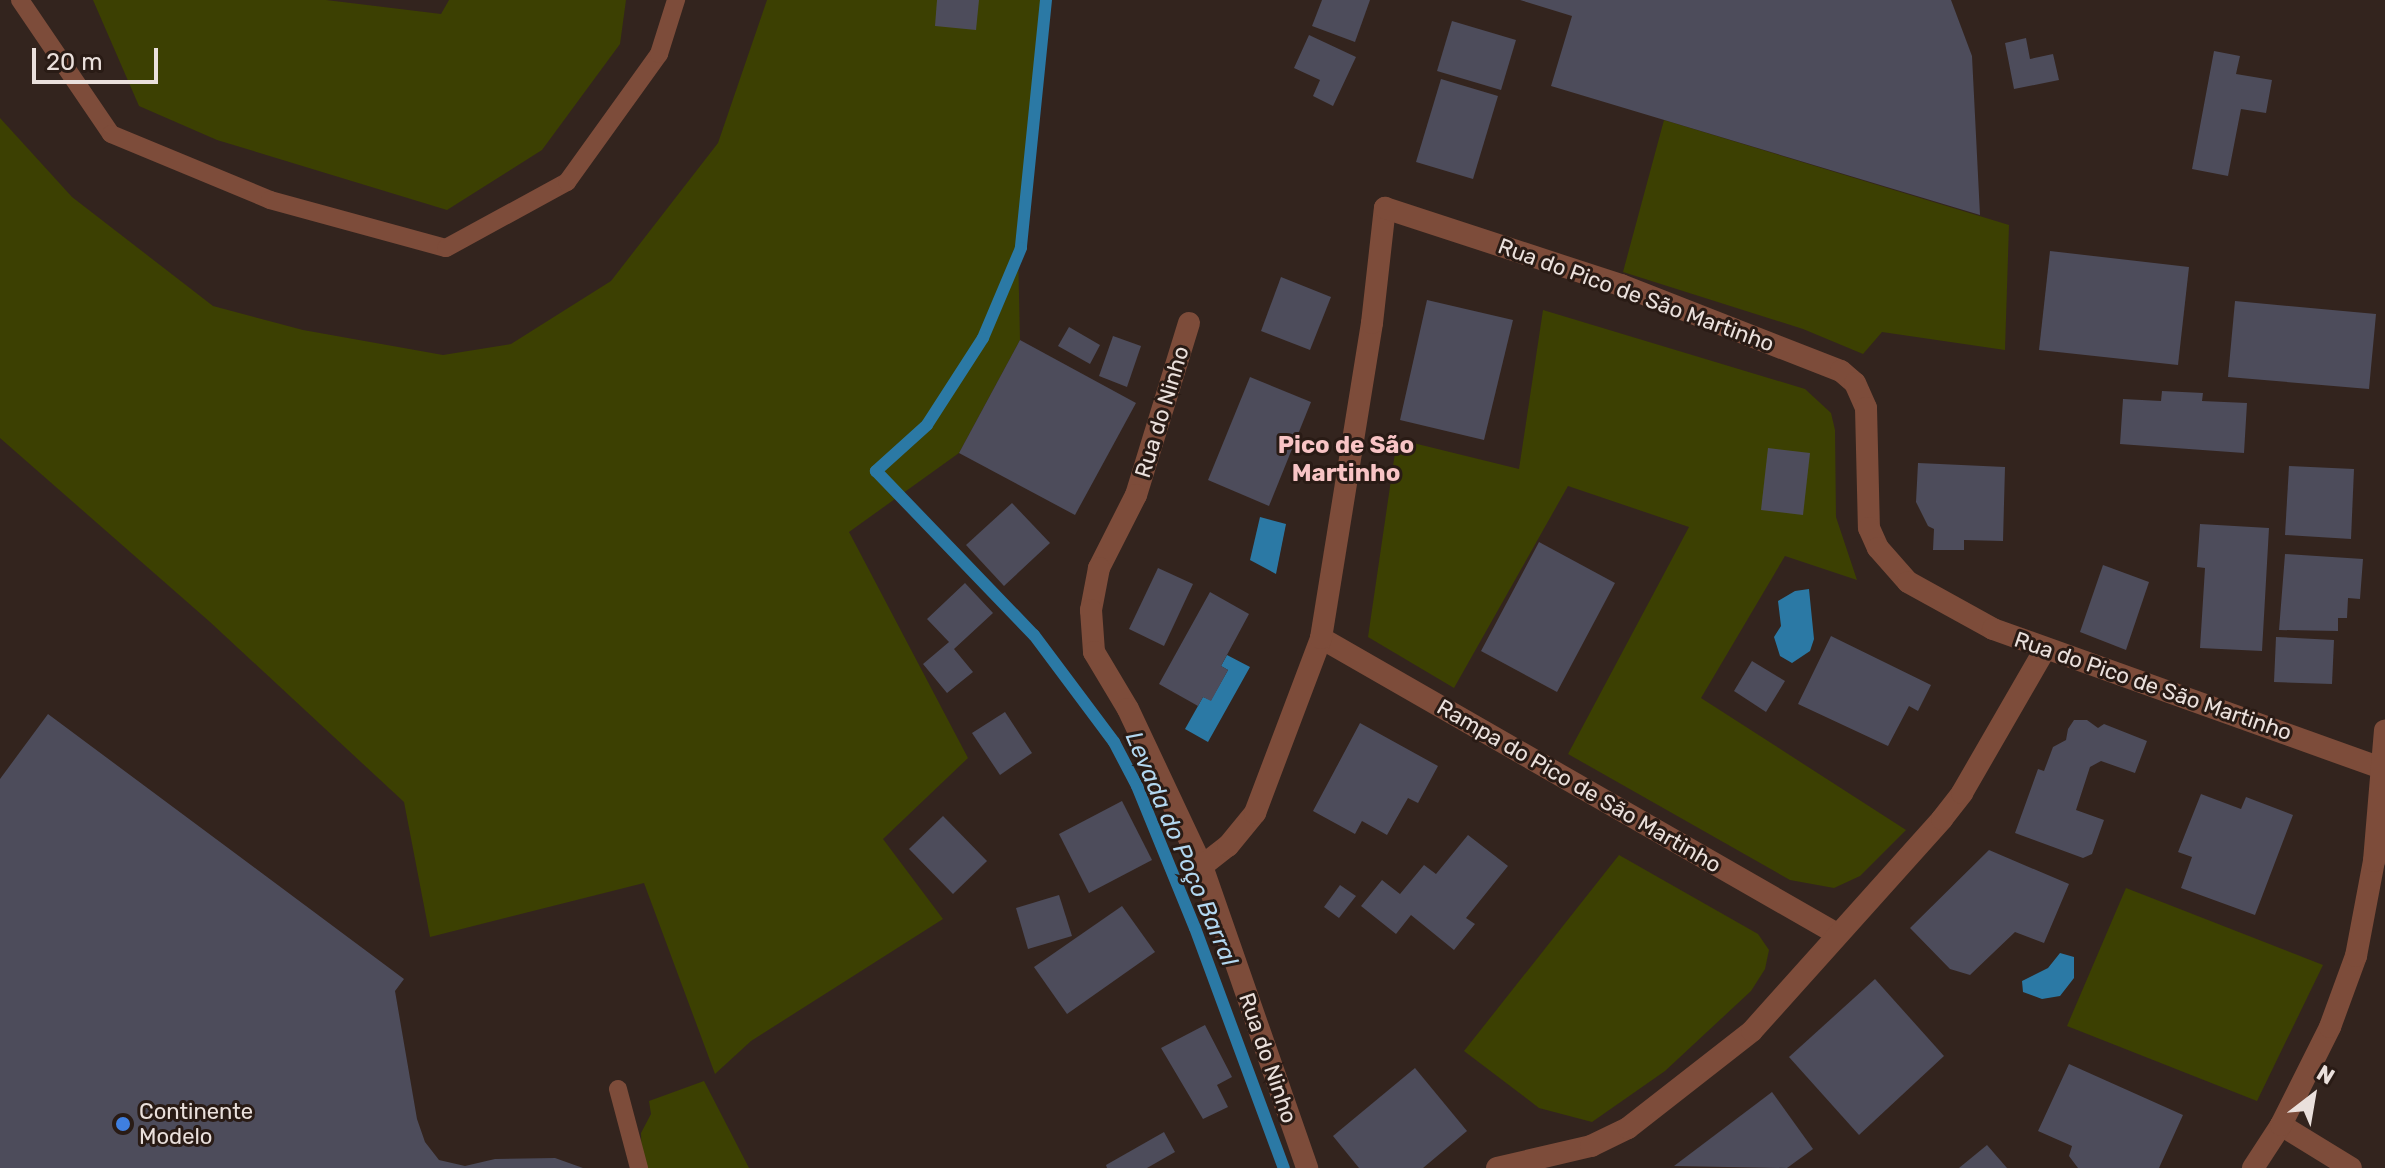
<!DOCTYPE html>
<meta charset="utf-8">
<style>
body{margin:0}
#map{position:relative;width:2385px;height:1168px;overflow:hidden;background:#33241e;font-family:Rubik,sans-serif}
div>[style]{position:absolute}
.green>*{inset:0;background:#3c4002}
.water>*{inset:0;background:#2b79a5}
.stream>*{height:12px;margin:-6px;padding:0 6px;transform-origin:6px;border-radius:6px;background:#2b79a5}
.building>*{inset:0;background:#4d4c5b}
.service>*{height:18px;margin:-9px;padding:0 9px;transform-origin:9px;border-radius:9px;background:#7d4c3a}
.minor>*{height:22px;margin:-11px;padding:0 11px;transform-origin:11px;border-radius:11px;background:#7d4c3a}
.tertiary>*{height:22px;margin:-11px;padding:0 11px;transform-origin:11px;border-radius:11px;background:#7d4c3a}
.dots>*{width:22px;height:22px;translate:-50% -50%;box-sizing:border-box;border:4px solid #291b15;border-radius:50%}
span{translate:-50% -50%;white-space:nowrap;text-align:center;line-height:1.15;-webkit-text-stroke:6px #291b15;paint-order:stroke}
.street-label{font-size:22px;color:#eae0dc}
.poi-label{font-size:22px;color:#eae0dc}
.left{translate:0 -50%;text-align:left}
.neighbourhood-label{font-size:24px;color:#f8c4c5;font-weight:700}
.water-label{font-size:24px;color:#b2d7f0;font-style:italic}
.north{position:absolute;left:2273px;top:1056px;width:80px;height:80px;-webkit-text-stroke:6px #291b15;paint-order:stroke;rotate:31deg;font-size:22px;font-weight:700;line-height:32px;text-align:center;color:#eae0dc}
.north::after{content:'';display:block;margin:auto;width:28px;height:36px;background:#eae0dc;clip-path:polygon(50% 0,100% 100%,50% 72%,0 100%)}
.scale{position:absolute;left:32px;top:48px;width:126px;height:36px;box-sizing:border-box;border:4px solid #eae0dc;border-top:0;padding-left:10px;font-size:24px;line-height:28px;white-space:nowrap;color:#eae0dc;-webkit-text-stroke:6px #291b15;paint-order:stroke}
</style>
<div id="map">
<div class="green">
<div style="clip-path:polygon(93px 0,326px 0,441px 14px,449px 0,626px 0,620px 44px,542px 150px,447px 210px,217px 140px,139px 106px)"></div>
<div style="clip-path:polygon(767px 0,1043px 0,1044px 13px,1018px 248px,1020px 340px,959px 453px,849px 532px,968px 758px,883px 839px,943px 919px,751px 1041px,715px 1074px,644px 883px,430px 937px,404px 802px,210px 622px,0 438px,0 118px,72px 197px,213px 306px,303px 330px,443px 355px,511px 344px,611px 281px,718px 143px)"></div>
<div style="clip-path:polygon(1664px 120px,2009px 225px,2005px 350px,1882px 332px,1863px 354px,1803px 329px,1623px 272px)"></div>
<div style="clip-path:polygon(1543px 310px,1805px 389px,1831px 413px,1835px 430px,1836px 517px,1857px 580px,1785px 556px,1701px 698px,1906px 830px,1860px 876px,1834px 888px,1790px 880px,1568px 754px,1689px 527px,1568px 486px,1454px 688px,1368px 637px,1397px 439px,1519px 469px)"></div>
<div style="clip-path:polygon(1619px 855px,1758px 934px,1769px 950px,1765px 969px,1751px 991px,1665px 1071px,1592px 1122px,1539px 1108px,1464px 1051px)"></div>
<div style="clip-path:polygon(2126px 888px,2323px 965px,2257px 1101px,2067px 1026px)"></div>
<div style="clip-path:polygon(704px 1081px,749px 1168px,642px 1168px,641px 1133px,651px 1114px,649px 1101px)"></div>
</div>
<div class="water">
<div style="clip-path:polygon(1260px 517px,1286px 524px,1276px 574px,1250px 560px)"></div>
<div style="clip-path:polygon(1809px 589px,1814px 639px,1810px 651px,1792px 663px,1780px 656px,1774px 637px,1781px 626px,1778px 601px,1795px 591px)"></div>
<div style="clip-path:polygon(1227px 655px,1250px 667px,1208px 742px,1185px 729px,1203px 697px,1211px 700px,1228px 670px,1221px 666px)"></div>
<div style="clip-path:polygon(2060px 953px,2074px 957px,2074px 978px,2060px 996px,2042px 999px,2023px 992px,2022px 981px,2048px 968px)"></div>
</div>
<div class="stream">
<div style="left:1046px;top:0;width:249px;rotate:95.8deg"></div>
<div style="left:1021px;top:248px;width:98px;rotate:112.9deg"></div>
<div style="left:983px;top:338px;width:103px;rotate:122.8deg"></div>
<div style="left:927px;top:425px;width:69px;rotate:138deg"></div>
<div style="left:876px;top:471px;width:228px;rotate:46.1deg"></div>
<div style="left:1034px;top:635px;width:134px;rotate:53.2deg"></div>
<div style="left:1114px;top:742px;width:50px;rotate:62.4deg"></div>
<div style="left:1137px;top:786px;width:153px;rotate:67.8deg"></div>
<div style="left:1195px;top:928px;width:256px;rotate:69.7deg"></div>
</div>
<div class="building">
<div style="clip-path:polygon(937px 0,979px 0,976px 30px,935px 26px)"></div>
<div style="clip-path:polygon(1322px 0,1370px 0,1355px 42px,1312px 26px)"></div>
<div style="clip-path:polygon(1520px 0,1951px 0,1972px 56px,1980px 215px,1551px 86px,1572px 16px)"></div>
<div style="clip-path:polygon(1452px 21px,1516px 40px,1501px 90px,1437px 71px)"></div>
<div style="clip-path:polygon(1309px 35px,1356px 57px,1333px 106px,1313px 96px,1320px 80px,1294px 68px)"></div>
<div style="clip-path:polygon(2026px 38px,2030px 59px,2053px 54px,2059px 80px,2014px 89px,2005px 43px)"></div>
<div style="clip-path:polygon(2214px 51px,2240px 56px,2236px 74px,2272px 80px,2266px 113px,2241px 109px,2228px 176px,2192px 169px)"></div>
<div style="clip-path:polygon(1441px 79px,1498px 96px,1473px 179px,1416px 162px)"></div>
<div style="clip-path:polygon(2050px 251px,2189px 267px,2178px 365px,2039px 350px)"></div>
<div style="clip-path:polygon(1281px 277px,1331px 297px,1310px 350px,1261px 331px)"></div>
<div style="clip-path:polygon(1427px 300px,1513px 320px,1484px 440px,1400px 420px)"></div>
<div style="clip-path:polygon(2235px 301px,2376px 314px,2369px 389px,2228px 377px)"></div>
<div style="clip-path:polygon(1069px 327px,1100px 345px,1090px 364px,1058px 346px)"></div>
<div style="clip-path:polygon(1113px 336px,1141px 346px,1127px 387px,1099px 376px)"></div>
<div style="clip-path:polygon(1020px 340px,1136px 403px,1075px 515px,959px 453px)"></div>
<div style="clip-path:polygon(1250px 377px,1311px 402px,1269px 506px,1208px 480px)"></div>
<div style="clip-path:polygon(2162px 391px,2203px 393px,2202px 401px,2247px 403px,2244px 453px,2120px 444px,2123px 399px,2161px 401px)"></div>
<div style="clip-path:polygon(1768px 448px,1810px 453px,1803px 515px,1761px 510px)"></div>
<div style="clip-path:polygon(1918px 463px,2005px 467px,2003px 541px,1964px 540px,1964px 550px,1933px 550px,1934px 529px,1928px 526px,1916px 502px)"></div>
<div style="clip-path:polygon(2289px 466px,2354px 469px,2351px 539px,2285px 535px)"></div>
<div style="clip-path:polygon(1012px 503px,1050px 543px,1004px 586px,966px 545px)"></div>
<div style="clip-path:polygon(2200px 524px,2269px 528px,2262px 651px,2200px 648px,2205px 568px,2197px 567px)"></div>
<div style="clip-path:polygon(1539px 542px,1615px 583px,1557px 692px,1481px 651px)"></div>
<div style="clip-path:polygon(2285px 554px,2363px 559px,2360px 599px,2348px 598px,2347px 618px,2338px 618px,2338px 631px,2279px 630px)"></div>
<div style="clip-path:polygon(2103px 565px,2149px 582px,2126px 650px,2080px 632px)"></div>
<div style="clip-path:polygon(1158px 568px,1193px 584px,1164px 646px,1129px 629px)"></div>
<div style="clip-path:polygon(965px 583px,993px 613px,954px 649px,973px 672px,947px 693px,923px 664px,949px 642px,927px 619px)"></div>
<div style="clip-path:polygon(1210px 592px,1249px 614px,1221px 666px,1228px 670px,1211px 701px,1203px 697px,1198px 706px,1159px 684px)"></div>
<div style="clip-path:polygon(1831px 636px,1931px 685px,1918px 711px,1909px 706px,1888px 746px,1798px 704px)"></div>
<div style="clip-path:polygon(2276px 637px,2334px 640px,2332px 684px,2274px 682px)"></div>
<div style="clip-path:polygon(1752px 661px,1785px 681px,1766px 712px,1734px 691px)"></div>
<div style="clip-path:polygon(1005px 712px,1032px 753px,1000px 775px,972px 733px)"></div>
<div style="clip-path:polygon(48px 714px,404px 979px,395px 991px,417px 1119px,425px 1142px,439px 1160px,465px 1166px,495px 1159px,555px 1158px,583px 1168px,0 1168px,0 779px)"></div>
<div style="clip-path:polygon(2074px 720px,2087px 720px,2098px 728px,2104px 724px,2147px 741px,2135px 773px,2101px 761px,2090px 767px,2076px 810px,2104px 820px,2092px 854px,2083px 858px,2015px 833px,2038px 769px,2044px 771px,2053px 747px,2066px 740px,2068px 729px)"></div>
<div style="clip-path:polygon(1360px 723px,1438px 766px,1418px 803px,1408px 798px,1387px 835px,1362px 821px,1355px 834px,1313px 811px)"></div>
<div style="clip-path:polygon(2201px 794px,2241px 809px,2246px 797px,2293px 815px,2255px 915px,2181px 888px,2192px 857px,2178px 852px)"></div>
<div style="clip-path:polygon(1122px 801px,1152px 860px,1089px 893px,1059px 834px)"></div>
<div style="clip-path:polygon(943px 816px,987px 861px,953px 894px,909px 849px)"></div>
<div style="clip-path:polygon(1468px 835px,1508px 866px,1466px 918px,1475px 924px,1454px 950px,1411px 915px,1396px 934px,1361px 906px,1382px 880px,1400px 894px,1424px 865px,1436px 874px)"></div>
<div style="clip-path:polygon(1989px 850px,2069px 884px,2044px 943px,2015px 932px,1970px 975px,1950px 969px,1910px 928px)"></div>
<div style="clip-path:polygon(1340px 885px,1356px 896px,1339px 918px,1324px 907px)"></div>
<div style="clip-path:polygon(1059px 895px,1072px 936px,1028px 949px,1016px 908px)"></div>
<div style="clip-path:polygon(1122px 906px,1155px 952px,1067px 1014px,1034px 967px)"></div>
<div style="clip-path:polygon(1875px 979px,1944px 1056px,1859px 1135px,1789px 1057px)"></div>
<div style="clip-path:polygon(1205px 1025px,1232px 1077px,1217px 1085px,1228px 1107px,1203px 1119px,1161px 1048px)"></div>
<div style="clip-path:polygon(2069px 1064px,2183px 1115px,2159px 1168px,2078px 1168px,2069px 1156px,2072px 1146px,2038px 1131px)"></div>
<div style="clip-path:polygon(1415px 1068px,1467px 1131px,1423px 1168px,1359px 1168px,1333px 1136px)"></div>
<div style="clip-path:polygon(1772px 1092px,1813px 1149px,1787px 1168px,1674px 1166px)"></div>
<div style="clip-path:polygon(1164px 1132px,1175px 1152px,1147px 1168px,1107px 1168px,1106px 1165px)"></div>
<div style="clip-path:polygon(1987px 1145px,2007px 1168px,1959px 1168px)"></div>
</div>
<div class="service">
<div style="left:20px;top:0;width:162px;rotate:55.8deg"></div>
<div style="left:111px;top:134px;width:172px;rotate:22.5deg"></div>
<div style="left:270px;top:200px;width:182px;rotate:15.3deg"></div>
<div style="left:446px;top:248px;width:138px;rotate:-28.6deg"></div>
<div style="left:567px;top:182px;width:158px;rotate:-54.3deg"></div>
<div style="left:659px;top:54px;width:57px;rotate:-72.5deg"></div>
<div style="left:618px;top:1089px;width:82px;rotate:75.1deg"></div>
</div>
<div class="minor">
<div style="left:1189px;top:323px;width:180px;rotate:107.1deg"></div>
<div style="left:1136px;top:495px;width:82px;rotate:116.9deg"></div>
<div style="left:1099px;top:568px;width:43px;rotate:100.8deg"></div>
<div style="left:1091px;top:610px;width:42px;rotate:85.9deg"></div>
<div style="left:1094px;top:652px;width:66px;rotate:59.2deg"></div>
<div style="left:1128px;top:709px;width:174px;rotate:64.8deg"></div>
<div style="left:1202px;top:866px;width:320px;rotate:70.8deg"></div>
<div style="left:1321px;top:638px;width:595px;rotate:29.84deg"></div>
<div style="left:1202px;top:866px;width:33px;rotate:-38deg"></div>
<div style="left:1228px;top:846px;width:43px;rotate:-50.7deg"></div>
<div style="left:1255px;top:813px;width:187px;rotate:-69.3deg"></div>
<div style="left:1321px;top:638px;width:319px;rotate:-80.8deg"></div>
<div style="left:1372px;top:323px;width:116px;rotate:-83.6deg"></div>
<div style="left:1385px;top:208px;width:248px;rotate:18.1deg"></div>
<div style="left:1621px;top:285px;width:236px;rotate:21.4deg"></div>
<div style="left:1841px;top:371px;width:18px;rotate:41deg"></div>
<div style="left:1855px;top:383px;width:27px;rotate:66deg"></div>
<div style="left:1866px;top:408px;width:120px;rotate:88.6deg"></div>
<div style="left:1869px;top:528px;width:22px;rotate:66deg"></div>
<div style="left:1878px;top:548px;width:45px;rotate:48.6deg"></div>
<div style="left:1908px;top:582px;width:97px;rotate:28.9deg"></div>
<div style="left:1993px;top:629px;width:413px;rotate:19.7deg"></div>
<div style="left:2281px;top:1125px;width:82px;rotate:31.6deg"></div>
<div style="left:1497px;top:1168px;width:97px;rotate:-13.2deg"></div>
<div style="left:1591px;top:1146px;width:41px;rotate:-25.9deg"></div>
<div style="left:1628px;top:1128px;width:157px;rotate:-38deg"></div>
<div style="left:1752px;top:1031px;width:285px;rotate:-48.1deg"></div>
<div style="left:1942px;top:819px;width:33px;rotate:-52deg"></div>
<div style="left:1962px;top:793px;width:166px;rotate:-60deg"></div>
</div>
<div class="tertiary">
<div style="left:2253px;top:1168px;width:51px;rotate:-56.9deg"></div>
<div style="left:2281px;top:1125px;width:110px;rotate:-63.4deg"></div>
<div style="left:2330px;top:1027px;width:76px;rotate:-69.9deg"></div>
<div style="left:2356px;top:956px;width:97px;rotate:-79.3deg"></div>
<div style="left:2374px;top:861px;width:131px;rotate:-85.2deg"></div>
</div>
<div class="dots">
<div style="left:123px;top:1124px;background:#3f7fe0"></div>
</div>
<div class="street-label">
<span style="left:1636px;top:295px;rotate:20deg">Rua do Pico de São Martinho</span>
<span style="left:1162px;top:412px;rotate:-73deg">Rua do Ninho</span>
<span style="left:2153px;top:686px;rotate:19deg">Rua do Pico de São Martinho</span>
<span style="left:1579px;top:786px;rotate:30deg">Rampa do Pico de São Martinho</span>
<span style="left:1268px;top:1058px;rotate:71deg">Rua do Ninho</span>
</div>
<div class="poi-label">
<span class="left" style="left:139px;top:1124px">Continente<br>Modelo</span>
</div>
<div class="neighbourhood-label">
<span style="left:1346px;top:460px">Pico de São<br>Martinho</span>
</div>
<div class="water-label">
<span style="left:1181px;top:849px;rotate:67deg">Levada do Poço Barral</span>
</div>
<div class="north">N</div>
<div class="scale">20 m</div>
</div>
